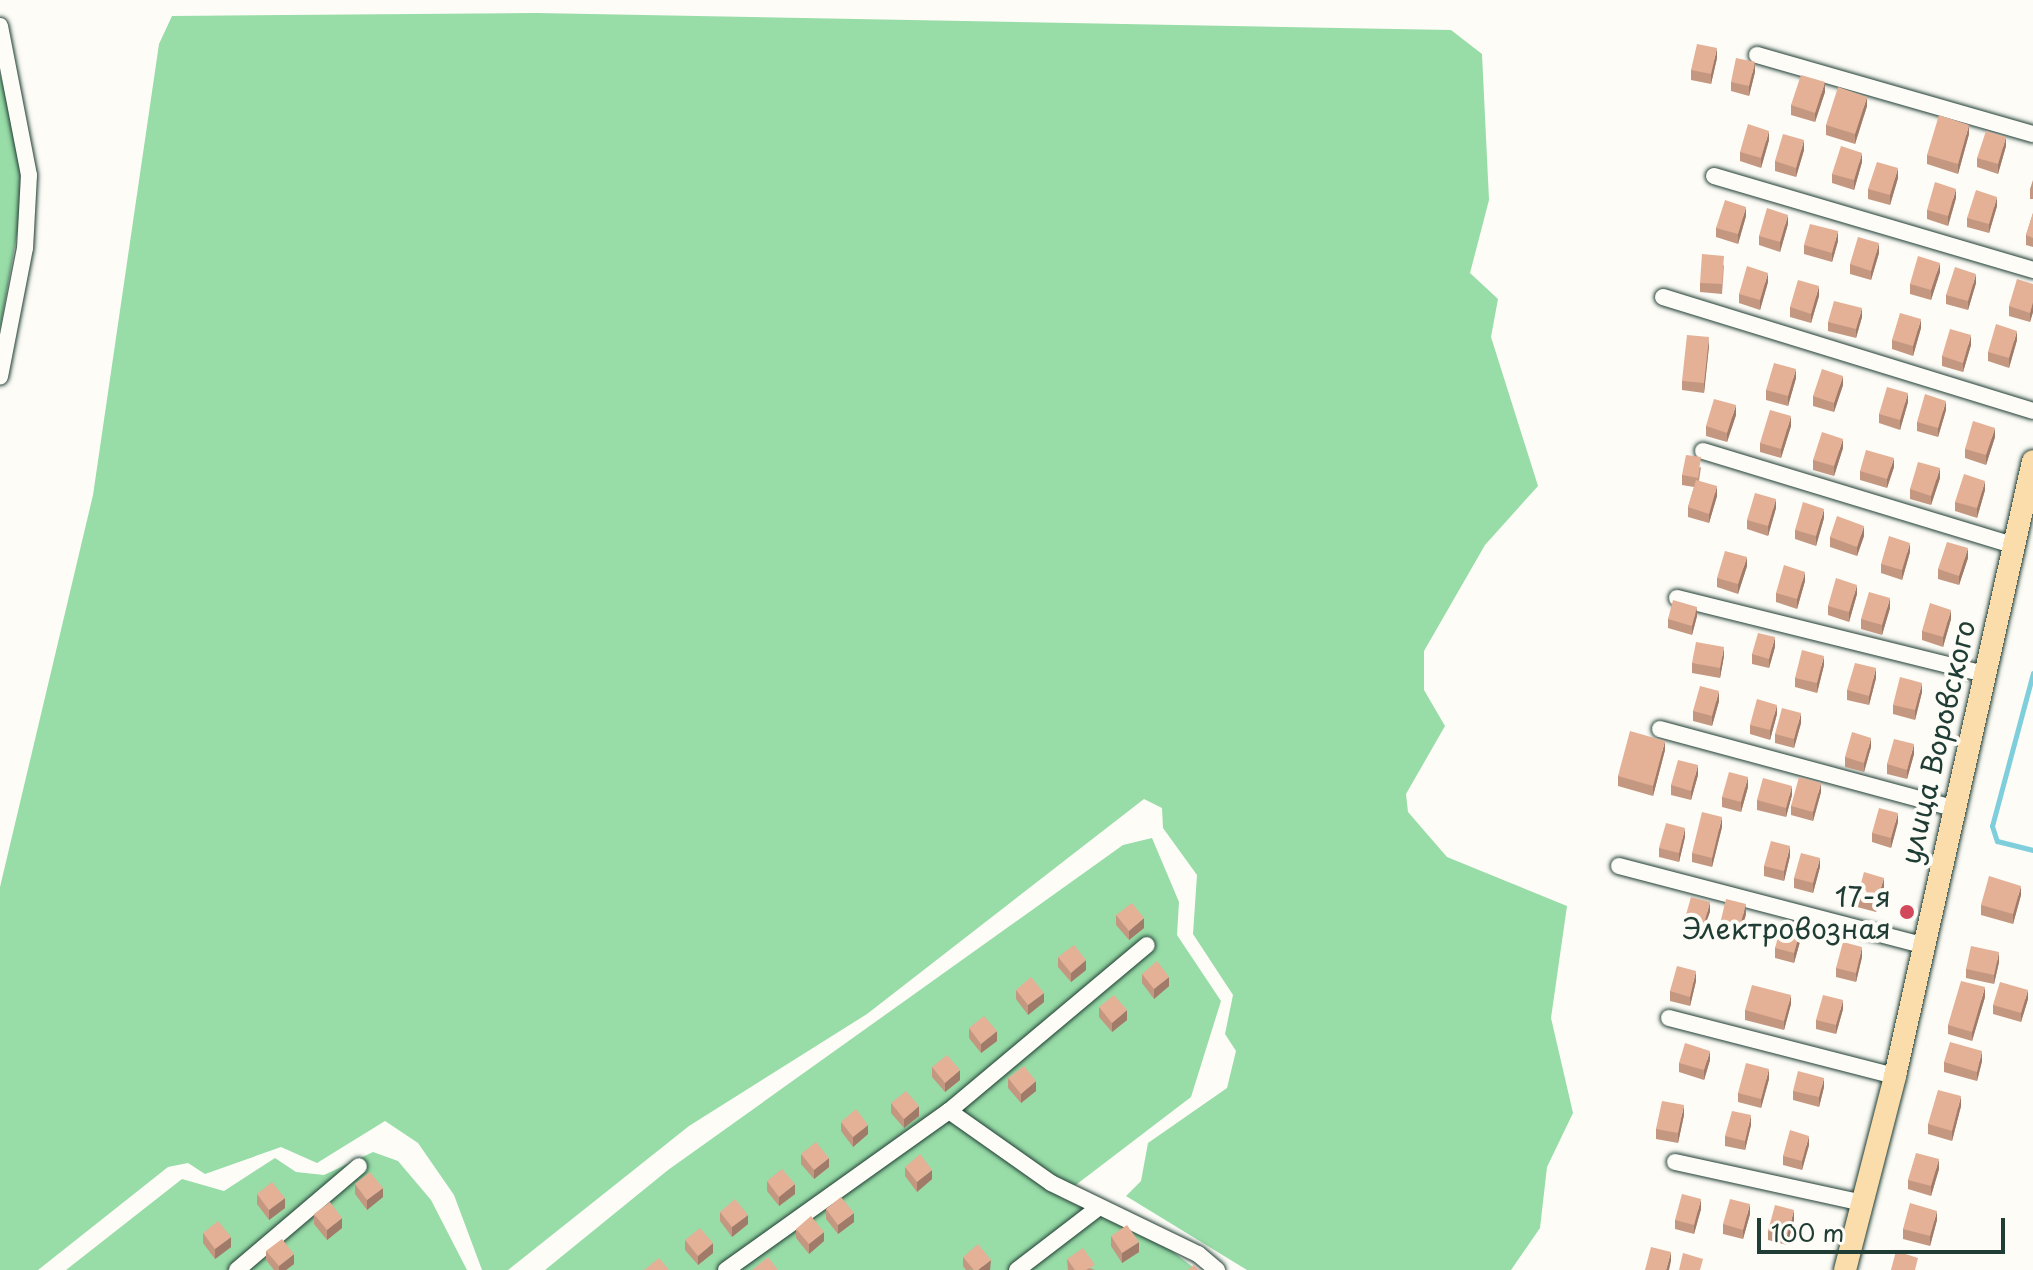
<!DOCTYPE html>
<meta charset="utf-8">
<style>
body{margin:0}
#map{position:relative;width:2033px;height:1270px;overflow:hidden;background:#fdfcf7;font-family:"Playpen Sans",sans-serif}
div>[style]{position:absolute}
.green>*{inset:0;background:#98dca7}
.stream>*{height:5px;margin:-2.5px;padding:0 2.5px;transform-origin:2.5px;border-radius:2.5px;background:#7fcedc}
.roads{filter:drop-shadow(0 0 2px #1f3d34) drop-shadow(0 0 2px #1f3d34)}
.minor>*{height:16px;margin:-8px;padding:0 8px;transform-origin:8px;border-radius:8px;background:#fdfcf7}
.major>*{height:22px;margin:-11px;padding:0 11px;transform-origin:11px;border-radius:11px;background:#fbddab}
.wall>*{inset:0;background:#c49781}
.shaded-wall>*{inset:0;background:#a07b69}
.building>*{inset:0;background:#e4b096}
.dots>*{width:22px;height:22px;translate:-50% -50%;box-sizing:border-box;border:4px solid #fdfcf7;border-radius:50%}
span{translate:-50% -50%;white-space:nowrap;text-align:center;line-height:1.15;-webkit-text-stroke:8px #fdfcf7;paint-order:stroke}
.street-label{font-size:28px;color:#1f3d34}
.poi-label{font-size:28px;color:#1f3d34}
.right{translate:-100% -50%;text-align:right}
.scale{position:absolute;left:1757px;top:1218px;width:248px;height:36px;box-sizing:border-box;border:4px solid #1f3d34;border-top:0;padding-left:10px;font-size:24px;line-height:28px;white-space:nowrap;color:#1f3d34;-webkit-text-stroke:6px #fdfcf7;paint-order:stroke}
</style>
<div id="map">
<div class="green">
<div style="clip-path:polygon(536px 13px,1451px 30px,1482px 54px,1489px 200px,1470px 273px,1498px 299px,1491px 337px,1538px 486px,1485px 545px,1424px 651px,1424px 690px,1445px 726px,1406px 794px,1408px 812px,1447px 857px,1567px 906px,1551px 1018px,1573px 1113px,1547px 1167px,1540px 1228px,1511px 1270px,1247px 1270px,1126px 1196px,1141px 1181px,1148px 1143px,1227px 1088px,1236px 1051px,1225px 1034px,1233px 995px,1193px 934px,1197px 875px,1163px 828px,1162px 808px,1144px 799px,867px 1014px,689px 1126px,508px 1270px,482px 1270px,454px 1195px,418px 1143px,385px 1121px,317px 1163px,281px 1147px,205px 1174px,188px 1163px,168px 1167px,38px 1270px,0 1270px,0 887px,93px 495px,159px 44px,172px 16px)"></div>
<div style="clip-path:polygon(0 74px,20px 152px,20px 217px,0 329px)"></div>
<div style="clip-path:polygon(1152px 838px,1179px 902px,1177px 935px,1221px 1001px,1191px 1097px,1060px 1197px,1169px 1249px,1197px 1270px,545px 1270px,668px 1170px,1123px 845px)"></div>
<div style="clip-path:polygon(373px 1152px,398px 1161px,431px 1200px,467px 1270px,66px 1270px,182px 1179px,224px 1191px,275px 1158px,296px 1172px,324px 1175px)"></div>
</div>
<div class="stream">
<div style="left:2033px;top:673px;width:158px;rotate:105deg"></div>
<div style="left:1992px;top:826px;width:16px;rotate:72deg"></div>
<div style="left:1997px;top:841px;width:37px;rotate:14deg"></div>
</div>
<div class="roads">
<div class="minor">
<div style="left:0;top:26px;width:152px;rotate:79deg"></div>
<div style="left:29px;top:175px;width:73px;rotate:93.1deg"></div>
<div style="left:25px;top:248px;width:131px;rotate:101deg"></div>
<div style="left:1757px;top:55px;width:287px;rotate:16deg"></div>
<div style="left:1714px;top:176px;width:333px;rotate:16.4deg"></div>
<div style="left:1663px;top:297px;width:387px;rotate:17.1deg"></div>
<div style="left:1703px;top:451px;width:324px;rotate:16.9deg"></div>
<div style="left:1677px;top:598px;width:315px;rotate:13.9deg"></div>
<div style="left:1660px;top:729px;width:303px;rotate:15.1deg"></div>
<div style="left:1619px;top:866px;width:314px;rotate:14.6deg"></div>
<div style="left:1669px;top:1018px;width:233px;rotate:14.4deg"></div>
<div style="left:949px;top:1111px;width:125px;rotate:35.2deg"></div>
<div style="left:1051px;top:1183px;width:163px;rotate:25.8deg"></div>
<div style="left:1198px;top:1254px;width:25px;rotate:40deg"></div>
<div style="left:1675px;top:1162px;width:192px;rotate:12.3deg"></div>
<div style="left:237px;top:1270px;width:160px;rotate:-40.4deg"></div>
<div style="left:726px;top:1270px;width:274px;rotate:-35.5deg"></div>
<div style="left:949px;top:1111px;width:258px;rotate:-40deg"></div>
<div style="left:1017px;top:1270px;width:103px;rotate:-37.5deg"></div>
</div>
<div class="major">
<div style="left:1845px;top:1270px;width:200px;rotate:-75.5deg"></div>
<div style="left:1895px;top:1076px;width:630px;rotate:-77.35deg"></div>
</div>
</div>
<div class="wall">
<div style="clip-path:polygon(1717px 58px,1711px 84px,1691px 80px,1691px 70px)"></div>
<div style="clip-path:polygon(1755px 72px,1749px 96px,1731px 91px,1731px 82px)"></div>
<div style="clip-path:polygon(1825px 92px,1815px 122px,1791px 115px,1791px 105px)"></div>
<div style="clip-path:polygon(1867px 106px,1855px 144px,1826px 135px,1826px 125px)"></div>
<div style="clip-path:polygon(1969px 134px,1958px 174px,1927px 164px,1927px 155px)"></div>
<div style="clip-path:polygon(1769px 140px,1761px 168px,1740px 161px,1740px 152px)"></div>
<div style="clip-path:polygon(2006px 146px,1998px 174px,1977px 167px,1977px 158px)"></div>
<div style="clip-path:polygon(1804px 150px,1796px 177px,1775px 171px,1775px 161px)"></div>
<div style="clip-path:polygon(1862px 162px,1854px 190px,1832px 183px,1832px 174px)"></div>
<div style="clip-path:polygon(1898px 178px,1890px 205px,1868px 199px,1868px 189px)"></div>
<div style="clip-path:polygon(2033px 180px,2033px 199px,2030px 199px,2030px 189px)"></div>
<div style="clip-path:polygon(1956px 198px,1948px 226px,1927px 219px,1927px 210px)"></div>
<div style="clip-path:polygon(1997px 206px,1989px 233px,1967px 227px,1967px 218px)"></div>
<div style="clip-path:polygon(2033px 213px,2033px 247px,2026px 245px,2026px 235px)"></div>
<div style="clip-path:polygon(1746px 216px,1738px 244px,1716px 237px,1716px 228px)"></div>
<div style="clip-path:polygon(1788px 224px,1780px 252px,1759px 245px,1759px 236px)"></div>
<div style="clip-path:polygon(1838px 241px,1832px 262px,1804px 254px,1804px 245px)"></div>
<div style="clip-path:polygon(1879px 253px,1871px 280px,1850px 274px,1850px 264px)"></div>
<div style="clip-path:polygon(1724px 265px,1722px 294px,1700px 292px,1700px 283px)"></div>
<div style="clip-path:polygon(1940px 272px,1931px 300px,1910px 294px,1910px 284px)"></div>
<div style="clip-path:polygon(1768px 282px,1760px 310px,1739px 303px,1739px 294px)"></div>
<div style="clip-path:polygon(1976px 283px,1968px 310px,1946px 304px,1946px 295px)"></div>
<div style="clip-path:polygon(2033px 284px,2033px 312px,2030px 322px,2009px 316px,2009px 306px)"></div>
<div style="clip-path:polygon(1819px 296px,1811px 323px,1790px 317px,1790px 307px)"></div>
<div style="clip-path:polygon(1862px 317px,1856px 338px,1828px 331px,1828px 322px)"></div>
<div style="clip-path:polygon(1921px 328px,1913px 356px,1892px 349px,1892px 340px)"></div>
<div style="clip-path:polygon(2017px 340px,2009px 368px,1988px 361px,1988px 352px)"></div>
<div style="clip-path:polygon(1971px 345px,1963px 372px,1942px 366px,1942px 356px)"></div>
<div style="clip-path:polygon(1709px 346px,1704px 393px,1682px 390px,1682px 381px)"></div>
<div style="clip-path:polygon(1796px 378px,1788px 406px,1766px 400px,1766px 390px)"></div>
<div style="clip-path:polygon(1843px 385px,1834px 412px,1813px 406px,1813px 396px)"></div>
<div style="clip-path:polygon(1908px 402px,1900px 430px,1879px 423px,1879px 414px)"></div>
<div style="clip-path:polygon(1946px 410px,1938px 437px,1917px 431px,1917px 422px)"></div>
<div style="clip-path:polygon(1736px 415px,1727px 442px,1706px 436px,1706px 426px)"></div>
<div style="clip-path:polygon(1791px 426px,1781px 458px,1760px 452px,1760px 443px)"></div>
<div style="clip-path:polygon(1995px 437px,1986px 465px,1965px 458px,1965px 449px)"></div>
<div style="clip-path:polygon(1843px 448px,1834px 476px,1813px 470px,1813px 460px)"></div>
<div style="clip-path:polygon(1701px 467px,1699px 481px,1717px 496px,1709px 523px,1688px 517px,1688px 507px,1694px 487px,1682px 485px,1682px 475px)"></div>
<div style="clip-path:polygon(1894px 467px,1887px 488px,1860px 480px,1860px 471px)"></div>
<div style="clip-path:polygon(1940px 478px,1931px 505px,1910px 499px,1910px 489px)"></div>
<div style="clip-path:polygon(1985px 490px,1977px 518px,1955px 511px,1955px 502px)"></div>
<div style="clip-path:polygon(1776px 508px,1768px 536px,1747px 529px,1747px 520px)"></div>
<div style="clip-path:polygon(1824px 518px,1816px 546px,1795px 539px,1795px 530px)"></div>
<div style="clip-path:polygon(1864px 536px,1857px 556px,1830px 547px,1830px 537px)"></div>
<div style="clip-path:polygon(1910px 552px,1902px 580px,1881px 573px,1881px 564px)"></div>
<div style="clip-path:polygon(1968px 558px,1959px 585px,1938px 579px,1938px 569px)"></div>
<div style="clip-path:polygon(1747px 566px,1738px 594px,1717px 587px,1717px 578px)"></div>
<div style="clip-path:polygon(1805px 581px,1797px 609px,1776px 602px,1776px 593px)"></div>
<div style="clip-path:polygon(1857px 594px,1849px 622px,1828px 615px,1828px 606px)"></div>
<div style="clip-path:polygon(1890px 608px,1882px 635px,1861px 629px,1861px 619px)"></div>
<div style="clip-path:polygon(1697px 616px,1692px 635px,1668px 628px,1668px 619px)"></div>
<div style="clip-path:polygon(1951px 619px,1943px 647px,1922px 640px,1922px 631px)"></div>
<div style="clip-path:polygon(1775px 647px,1769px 668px,1752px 664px,1752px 654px)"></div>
<div style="clip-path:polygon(1724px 656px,1720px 678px,1692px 673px,1692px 663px)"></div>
<div style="clip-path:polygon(1824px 665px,1817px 693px,1795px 687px,1795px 678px)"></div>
<div style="clip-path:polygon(1876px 678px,1869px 705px,1847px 700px,1847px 690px)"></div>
<div style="clip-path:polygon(1922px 692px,1915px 720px,1893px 714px,1893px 705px)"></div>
<div style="clip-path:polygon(1719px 701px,1712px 726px,1693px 721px,1693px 711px)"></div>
<div style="clip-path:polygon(1777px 714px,1770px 740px,1750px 734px,1750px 725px)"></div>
<div style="clip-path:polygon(1801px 723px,1794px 748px,1775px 743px,1775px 734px)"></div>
<div style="clip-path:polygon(1871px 747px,1864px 772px,1845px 767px,1845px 757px)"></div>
<div style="clip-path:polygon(1665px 750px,1653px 796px,1618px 786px,1618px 776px)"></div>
<div style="clip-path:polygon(1914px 754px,1907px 779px,1887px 774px,1887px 764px)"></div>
<div style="clip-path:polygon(1698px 775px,1691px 800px,1671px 795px,1671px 785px)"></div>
<div style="clip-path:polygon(1748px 787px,1741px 812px,1722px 807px,1722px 797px)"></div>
<div style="clip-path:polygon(1821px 792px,1813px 821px,1791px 815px,1791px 806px)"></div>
<div style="clip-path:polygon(1792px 795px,1786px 817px,1757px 810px,1757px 800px)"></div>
<div style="clip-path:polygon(1898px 822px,1891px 848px,1872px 842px,1872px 833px)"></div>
<div style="clip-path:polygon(1722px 827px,1712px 867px,1692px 862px,1692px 853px)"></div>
<div style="clip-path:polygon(1685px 837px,1679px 862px,1659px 857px,1659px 848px)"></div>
<div style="clip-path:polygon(1790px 856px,1784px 881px,1764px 876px,1764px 866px)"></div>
<div style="clip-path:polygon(1820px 867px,1813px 893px,1794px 888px,1794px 878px)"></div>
<div style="clip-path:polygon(1884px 887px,1876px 912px,1857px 907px,1857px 898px)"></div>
<div style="clip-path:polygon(2021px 895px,2013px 924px,1981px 915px,1981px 905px)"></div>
<div style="clip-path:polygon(1710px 912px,1703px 937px,1684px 932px,1684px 922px)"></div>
<div style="clip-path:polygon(1746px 914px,1739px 939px,1720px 933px,1720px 924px)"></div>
<div style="clip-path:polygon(1116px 915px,1144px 928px,1129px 940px,1116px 925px)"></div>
<div style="clip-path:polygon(1801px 938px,1794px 963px,1775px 958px,1775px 948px)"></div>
<div style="clip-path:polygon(1058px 957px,1086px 970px,1071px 982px,1058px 967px)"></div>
<div style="clip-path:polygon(1862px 957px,1856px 982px,1836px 977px,1836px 968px)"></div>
<div style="clip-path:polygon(1999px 962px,1994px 984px,1966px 978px,1966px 969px)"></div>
<div style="clip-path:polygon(1142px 974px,1169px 986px,1154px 999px,1142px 983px)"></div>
<div style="clip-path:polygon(1696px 981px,1690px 1006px,1670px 1001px,1670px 991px)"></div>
<div style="clip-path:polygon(1016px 990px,1044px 1002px,1028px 1015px,1016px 999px)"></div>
<div style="clip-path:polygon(1985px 997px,1972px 1041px,1948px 1034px,1948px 1025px)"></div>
<div style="clip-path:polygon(2028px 999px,2021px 1022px,1993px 1014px,1993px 1005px)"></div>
<div style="clip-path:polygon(1791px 1004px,1784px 1030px,1745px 1020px,1745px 1010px)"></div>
<div style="clip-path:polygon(1099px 1007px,1127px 1020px,1112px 1032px,1099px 1017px)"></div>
<div style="clip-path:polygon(1843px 1009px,1836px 1034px,1816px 1029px,1816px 1020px)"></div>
<div style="clip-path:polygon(969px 1028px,997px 1041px,981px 1053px,969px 1038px)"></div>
<div style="clip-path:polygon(1710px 1060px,1704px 1080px,1679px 1072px,1679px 1063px)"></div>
<div style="clip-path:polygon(1982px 1061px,1977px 1081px,1944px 1072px,1944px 1062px)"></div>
<div style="clip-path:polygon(932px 1067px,960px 1080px,945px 1092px,932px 1077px)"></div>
<div style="clip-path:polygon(1008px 1078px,1036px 1091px,1021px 1103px,1008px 1088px)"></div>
<div style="clip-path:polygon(1769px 1079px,1761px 1108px,1738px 1102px,1738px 1093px)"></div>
<div style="clip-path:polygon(1824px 1087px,1819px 1107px,1793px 1100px,1793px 1091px)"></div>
<div style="clip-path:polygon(891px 1103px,919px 1116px,904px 1128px,891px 1113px)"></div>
<div style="clip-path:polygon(1961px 1106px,1952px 1141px,1928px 1134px,1928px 1124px)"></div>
<div style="clip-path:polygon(1684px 1115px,1678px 1143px,1656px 1139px,1656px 1129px)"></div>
<div style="clip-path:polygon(841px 1122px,868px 1134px,853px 1147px,841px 1131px)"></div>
<div style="clip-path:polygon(1751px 1125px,1745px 1150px,1725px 1146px,1725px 1136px)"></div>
<div style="clip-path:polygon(1809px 1145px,1802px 1170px,1783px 1165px,1783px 1156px)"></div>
<div style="clip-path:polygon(801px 1154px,829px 1167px,814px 1179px,801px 1164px)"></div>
<div style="clip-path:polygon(905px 1167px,932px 1179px,917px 1192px,905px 1176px)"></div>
<div style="clip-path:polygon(1939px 1169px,1931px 1196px,1908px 1189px,1908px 1180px)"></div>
<div style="clip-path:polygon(767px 1181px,795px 1194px,779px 1206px,767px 1191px)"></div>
<div style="clip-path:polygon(355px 1184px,383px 1197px,367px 1210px,355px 1194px)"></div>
<div style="clip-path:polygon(257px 1194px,285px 1208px,269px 1220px,257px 1204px)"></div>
<div style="clip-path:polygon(826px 1209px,854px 1222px,838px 1234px,826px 1219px)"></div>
<div style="clip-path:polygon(1701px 1209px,1694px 1234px,1675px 1229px,1675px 1220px)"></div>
<div style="clip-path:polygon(720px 1212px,748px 1224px,732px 1237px,720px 1221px)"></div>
<div style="clip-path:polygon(314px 1214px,342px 1228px,327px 1240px,314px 1224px)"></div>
<div style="clip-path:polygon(1750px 1214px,1743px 1239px,1723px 1234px,1723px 1224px)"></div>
<div style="clip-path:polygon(1794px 1220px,1787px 1245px,1768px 1240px,1768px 1231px)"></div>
<div style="clip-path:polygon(1937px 1220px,1930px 1246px,1903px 1239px,1903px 1229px)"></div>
<div style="clip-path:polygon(796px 1229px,824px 1241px,809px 1254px,796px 1238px)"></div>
<div style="clip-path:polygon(203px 1233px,231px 1247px,215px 1259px,203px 1243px)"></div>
<div style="clip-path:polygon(1111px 1236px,1139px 1252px,1122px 1263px,1111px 1246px)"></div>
<div style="clip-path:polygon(685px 1240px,713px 1253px,698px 1265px,685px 1250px)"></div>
<div style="clip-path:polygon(266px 1251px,294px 1264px,286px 1270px,274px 1270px,266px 1260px)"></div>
<div style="clip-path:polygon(963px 1257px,991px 1269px,966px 1270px,963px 1266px)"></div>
<div style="clip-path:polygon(1067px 1259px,1095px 1270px,1068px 1270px)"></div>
</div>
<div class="shaded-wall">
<div style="clip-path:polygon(1717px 48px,1717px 58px,1711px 84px,1711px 74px)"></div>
<div style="clip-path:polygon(1755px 62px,1755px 72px,1749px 96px,1749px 86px)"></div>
<div style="clip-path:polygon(1825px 82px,1825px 92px,1815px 122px,1815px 113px)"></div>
<div style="clip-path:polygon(1867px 97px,1867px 106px,1855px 144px,1855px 134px)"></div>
<div style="clip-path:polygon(1969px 125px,1969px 134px,1958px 174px,1958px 164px)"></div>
<div style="clip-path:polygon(1769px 131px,1769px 140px,1761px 168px,1761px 158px)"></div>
<div style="clip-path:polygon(2006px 137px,2006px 146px,1998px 174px,1998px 164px)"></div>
<div style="clip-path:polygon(1804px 140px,1804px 150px,1796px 177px,1796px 168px)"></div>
<div style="clip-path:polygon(1862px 153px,1862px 162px,1854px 190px,1854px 180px)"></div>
<div style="clip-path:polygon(1898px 168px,1898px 178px,1890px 205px,1890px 195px)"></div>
<div style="clip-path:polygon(1956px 189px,1956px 198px,1948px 226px,1948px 216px)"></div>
<div style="clip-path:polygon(1997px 197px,1997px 206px,1989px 233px,1989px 224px)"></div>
<div style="clip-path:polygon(1746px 207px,1746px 216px,1738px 244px,1738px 234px)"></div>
<div style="clip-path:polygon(1788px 215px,1788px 224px,1780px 252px,1780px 242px)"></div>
<div style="clip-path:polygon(1838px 231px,1838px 241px,1832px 262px,1832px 253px)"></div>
<div style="clip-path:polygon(1879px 243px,1879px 253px,1871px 280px,1871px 271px)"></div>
<div style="clip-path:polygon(1940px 263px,1940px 272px,1931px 300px,1931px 290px)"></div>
<div style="clip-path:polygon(1768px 273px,1768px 282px,1760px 310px,1760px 300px)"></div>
<div style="clip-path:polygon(1976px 274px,1976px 283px,1968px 310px,1968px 301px)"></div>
<div style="clip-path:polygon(1819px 286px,1819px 296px,1811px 323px,1811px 314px)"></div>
<div style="clip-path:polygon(2033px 302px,2033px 312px,2030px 322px,2030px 313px)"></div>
<div style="clip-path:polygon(1862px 308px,1862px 317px,1856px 338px,1856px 329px)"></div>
<div style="clip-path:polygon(1921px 319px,1921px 328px,1913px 356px,1913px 346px)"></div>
<div style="clip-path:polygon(2017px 331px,2017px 340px,2009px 368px,2009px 358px)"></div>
<div style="clip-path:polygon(1971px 335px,1971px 345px,1963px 372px,1963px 363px)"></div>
<div style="clip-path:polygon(1709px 337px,1709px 346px,1704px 393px,1704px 383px)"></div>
<div style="clip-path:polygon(1796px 369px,1796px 378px,1788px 406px,1788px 396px)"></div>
<div style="clip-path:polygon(1843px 376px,1843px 385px,1834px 412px,1834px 403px)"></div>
<div style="clip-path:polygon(1908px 393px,1908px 402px,1900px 430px,1900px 420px)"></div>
<div style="clip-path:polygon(1946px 401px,1946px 410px,1938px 437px,1938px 428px)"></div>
<div style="clip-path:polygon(1736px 405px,1736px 415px,1727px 442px,1727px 433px)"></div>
<div style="clip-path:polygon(1791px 416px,1791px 426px,1781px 458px,1781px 449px)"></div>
<div style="clip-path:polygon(1995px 428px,1995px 437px,1986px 465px,1986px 455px)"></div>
<div style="clip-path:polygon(1843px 439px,1843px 448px,1834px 476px,1834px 466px)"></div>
<div style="clip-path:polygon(1894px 458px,1894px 467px,1887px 488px,1887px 479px)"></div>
<div style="clip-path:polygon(1940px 468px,1940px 478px,1931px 505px,1931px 496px)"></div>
<div style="clip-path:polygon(1985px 481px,1985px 490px,1977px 518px,1977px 508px)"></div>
<div style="clip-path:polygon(1717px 486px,1717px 496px,1709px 523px,1709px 514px)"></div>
<div style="clip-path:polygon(1776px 499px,1776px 508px,1768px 536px,1768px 526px)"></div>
<div style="clip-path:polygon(1824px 509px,1824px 518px,1816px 546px,1816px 536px)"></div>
<div style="clip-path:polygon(1864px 526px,1864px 536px,1857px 556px,1857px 547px)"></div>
<div style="clip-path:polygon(1910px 543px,1910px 552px,1902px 580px,1902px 570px)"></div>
<div style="clip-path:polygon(1968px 548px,1968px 558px,1959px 585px,1959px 576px)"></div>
<div style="clip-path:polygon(1747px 557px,1747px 566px,1738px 594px,1738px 584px)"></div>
<div style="clip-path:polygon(1805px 572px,1805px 581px,1797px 609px,1797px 599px)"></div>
<div style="clip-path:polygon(1857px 585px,1857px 594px,1849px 622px,1849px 612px)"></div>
<div style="clip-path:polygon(1890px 598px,1890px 608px,1882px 635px,1882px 625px)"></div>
<div style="clip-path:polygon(1697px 607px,1697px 616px,1692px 635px,1692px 626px)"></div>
<div style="clip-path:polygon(1951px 610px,1951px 619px,1943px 647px,1943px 637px)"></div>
<div style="clip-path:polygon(1775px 637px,1775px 647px,1769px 668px,1769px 659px)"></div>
<div style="clip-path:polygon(1724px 647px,1724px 656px,1720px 678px,1720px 668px)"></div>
<div style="clip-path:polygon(1824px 656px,1824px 665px,1817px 693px,1817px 683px)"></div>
<div style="clip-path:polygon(1876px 668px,1876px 678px,1869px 705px,1869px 696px)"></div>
<div style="clip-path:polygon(1922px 683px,1922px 692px,1915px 720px,1915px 710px)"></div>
<div style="clip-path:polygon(1719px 691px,1719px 701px,1712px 726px,1712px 716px)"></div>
<div style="clip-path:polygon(1777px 705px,1777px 714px,1770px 740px,1770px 730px)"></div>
<div style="clip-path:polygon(1801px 713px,1801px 723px,1794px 748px,1794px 739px)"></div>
<div style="clip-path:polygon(1871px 738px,1871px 747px,1864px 772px,1864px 763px)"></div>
<div style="clip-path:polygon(1665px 741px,1665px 750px,1653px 796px,1653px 786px)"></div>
<div style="clip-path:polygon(1914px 744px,1914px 754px,1907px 779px,1907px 770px)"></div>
<div style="clip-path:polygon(1698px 765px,1698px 775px,1691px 800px,1691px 791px)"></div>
<div style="clip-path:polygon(1748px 777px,1748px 787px,1741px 812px,1741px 802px)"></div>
<div style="clip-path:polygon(1821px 783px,1821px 792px,1813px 821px,1813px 812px)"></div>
<div style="clip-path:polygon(1792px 786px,1792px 795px,1786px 817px,1786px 808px)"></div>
<div style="clip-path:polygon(1898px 813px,1898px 822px,1891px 848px,1891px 838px)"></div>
<div style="clip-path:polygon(1722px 817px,1722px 827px,1712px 867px,1712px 858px)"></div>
<div style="clip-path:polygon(1685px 828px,1685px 837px,1679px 862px,1679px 853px)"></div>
<div style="clip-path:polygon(1790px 846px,1790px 856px,1784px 881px,1784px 871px)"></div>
<div style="clip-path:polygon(1820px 858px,1820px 867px,1813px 893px,1813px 883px)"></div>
<div style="clip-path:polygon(1884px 878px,1884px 887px,1876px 912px,1876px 903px)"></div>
<div style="clip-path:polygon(2021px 886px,2021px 895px,2013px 924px,2013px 914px)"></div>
<div style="clip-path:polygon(1710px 902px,1710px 912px,1703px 937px,1703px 927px)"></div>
<div style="clip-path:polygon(1746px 904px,1746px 914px,1739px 939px,1739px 929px)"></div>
<div style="clip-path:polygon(1144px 918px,1144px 928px,1129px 940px,1129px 931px)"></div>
<div style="clip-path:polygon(1801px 928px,1801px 938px,1794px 963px,1794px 953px)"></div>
<div style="clip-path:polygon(1862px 947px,1862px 957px,1856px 982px,1856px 973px)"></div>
<div style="clip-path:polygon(1999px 952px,1999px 962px,1994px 984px,1994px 975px)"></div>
<div style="clip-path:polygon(1086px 960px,1086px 970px,1071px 982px,1071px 973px)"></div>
<div style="clip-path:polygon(1696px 971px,1696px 981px,1690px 1006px,1690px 997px)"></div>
<div style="clip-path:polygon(1169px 977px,1169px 986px,1154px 999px,1154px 989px)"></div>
<div style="clip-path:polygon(1985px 987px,1985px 997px,1972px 1041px,1972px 1032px)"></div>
<div style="clip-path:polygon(2028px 990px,2028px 999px,2021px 1022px,2021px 1013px)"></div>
<div style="clip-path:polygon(1044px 993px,1044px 1002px,1028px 1015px,1028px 1005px)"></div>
<div style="clip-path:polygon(1791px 995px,1791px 1004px,1784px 1030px,1784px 1021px)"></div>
<div style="clip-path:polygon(1843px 1000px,1843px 1009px,1836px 1034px,1836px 1025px)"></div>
<div style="clip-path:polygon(1127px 1010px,1127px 1020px,1112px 1032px,1112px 1023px)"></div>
<div style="clip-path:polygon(997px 1031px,997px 1041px,981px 1053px,981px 1044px)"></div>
<div style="clip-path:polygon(1710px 1051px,1710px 1060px,1704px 1080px,1704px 1070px)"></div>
<div style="clip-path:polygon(1982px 1051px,1982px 1061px,1977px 1081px,1977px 1072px)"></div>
<div style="clip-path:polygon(1769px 1069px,1769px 1079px,1761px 1108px,1761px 1099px)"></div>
<div style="clip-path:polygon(960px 1070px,960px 1080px,945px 1092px,945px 1083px)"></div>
<div style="clip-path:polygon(1824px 1078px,1824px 1087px,1819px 1107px,1819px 1097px)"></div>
<div style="clip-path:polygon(1036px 1081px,1036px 1091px,1021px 1103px,1021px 1094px)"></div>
<div style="clip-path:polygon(1961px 1096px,1961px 1106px,1952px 1141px,1952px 1131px)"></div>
<div style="clip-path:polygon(1684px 1105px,1684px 1115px,1678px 1143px,1678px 1133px)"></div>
<div style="clip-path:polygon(919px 1106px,919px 1116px,904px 1128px,904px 1119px)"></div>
<div style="clip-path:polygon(1751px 1115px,1751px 1125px,1745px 1150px,1745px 1141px)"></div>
<div style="clip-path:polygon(868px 1125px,868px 1134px,853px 1147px,853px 1137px)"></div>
<div style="clip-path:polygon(1809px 1136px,1809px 1145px,1802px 1170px,1802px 1161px)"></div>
<div style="clip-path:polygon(829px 1158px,829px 1167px,814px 1179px,814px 1170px)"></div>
<div style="clip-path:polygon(1939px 1159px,1939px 1169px,1931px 1196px,1931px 1186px)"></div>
<div style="clip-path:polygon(932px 1170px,932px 1179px,917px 1192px,917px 1182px)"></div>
<div style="clip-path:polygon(795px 1184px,795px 1194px,779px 1206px,779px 1197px)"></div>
<div style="clip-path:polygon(383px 1188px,383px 1197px,367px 1210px,367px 1200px)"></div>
<div style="clip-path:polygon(285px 1198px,285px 1208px,269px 1220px,269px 1210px)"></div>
<div style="clip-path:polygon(1701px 1199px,1701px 1209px,1694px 1234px,1694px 1225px)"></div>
<div style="clip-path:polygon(1750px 1204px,1750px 1214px,1743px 1239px,1743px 1230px)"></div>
<div style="clip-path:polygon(1794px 1210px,1794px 1220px,1787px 1245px,1787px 1236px)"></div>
<div style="clip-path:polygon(1937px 1211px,1937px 1220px,1930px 1246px,1930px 1236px)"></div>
<div style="clip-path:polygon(854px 1213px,854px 1222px,838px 1234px,838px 1225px)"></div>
<div style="clip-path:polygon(748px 1215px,748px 1224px,732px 1237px,732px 1227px)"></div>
<div style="clip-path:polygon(342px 1218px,342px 1228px,327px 1240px,327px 1230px)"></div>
<div style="clip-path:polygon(824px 1232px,824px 1241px,809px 1254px,809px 1244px)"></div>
<div style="clip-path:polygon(231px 1237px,231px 1247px,215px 1259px,215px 1249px)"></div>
<div style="clip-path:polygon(1139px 1242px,1139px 1252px,1122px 1263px,1122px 1253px)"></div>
<div style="clip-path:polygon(713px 1243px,713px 1253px,698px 1265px,698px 1256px)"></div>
<div style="clip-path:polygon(1671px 1252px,1671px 1261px,1669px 1270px,1666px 1270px)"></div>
<div style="clip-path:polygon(294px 1254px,294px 1264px,286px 1270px,279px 1270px,279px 1266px)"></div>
<div style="clip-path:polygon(991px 1260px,990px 1270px,978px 1270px)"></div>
</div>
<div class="building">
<div style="clip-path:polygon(1697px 44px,1717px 48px,1711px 74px,1691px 70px)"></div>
<div style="clip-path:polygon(1736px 58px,1755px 62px,1749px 86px,1731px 82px)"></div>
<div style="clip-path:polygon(1801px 75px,1825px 82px,1815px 113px,1791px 105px)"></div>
<div style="clip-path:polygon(1838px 87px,1867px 97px,1855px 134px,1826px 125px)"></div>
<div style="clip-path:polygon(1939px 115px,1969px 125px,1958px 164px,1927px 155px)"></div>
<div style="clip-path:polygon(1748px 124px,1769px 131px,1761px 158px,1740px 152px)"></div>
<div style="clip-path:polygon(1986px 131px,2006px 137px,1998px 164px,1977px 158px)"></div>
<div style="clip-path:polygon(1783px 134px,1804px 140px,1796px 168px,1775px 161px)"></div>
<div style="clip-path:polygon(1841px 146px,1862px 153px,1854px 180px,1832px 174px)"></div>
<div style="clip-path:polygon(1877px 162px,1898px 168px,1890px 195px,1868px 189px)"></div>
<div style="clip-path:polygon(1935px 182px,1956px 189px,1948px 216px,1927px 210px)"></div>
<div style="clip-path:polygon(1976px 190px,1997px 197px,1989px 224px,1967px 218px)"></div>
<div style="clip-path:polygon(1725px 200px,1746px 207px,1738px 234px,1716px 228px)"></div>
<div style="clip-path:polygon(1767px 208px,1788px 215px,1780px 242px,1759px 236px)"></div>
<div style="clip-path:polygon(2033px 213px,2033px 238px,2026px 235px)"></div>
<div style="clip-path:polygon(1810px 224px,1838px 231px,1832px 253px,1804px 245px)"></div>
<div style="clip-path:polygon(1858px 237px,1879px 243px,1871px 271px,1850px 264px)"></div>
<div style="clip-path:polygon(1702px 254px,1724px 256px,1722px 284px,1700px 283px)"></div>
<div style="clip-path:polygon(1918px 256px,1940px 263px,1931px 290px,1910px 284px)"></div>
<div style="clip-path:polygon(1747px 266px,1768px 273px,1760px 300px,1739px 294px)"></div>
<div style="clip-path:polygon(1955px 267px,1976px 274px,1968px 301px,1946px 295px)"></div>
<div style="clip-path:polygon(2017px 279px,2033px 284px,2033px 302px,2030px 313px,2009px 306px)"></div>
<div style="clip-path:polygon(1798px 280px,1819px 286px,1811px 314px,1790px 307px)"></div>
<div style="clip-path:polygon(1834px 301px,1862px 308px,1856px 329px,1828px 322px)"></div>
<div style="clip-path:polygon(1900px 313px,1921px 319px,1913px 346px,1892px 340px)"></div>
<div style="clip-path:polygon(1996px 324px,2017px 331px,2009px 358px,1988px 352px)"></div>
<div style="clip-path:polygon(1950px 329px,1971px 335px,1963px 363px,1942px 356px)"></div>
<div style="clip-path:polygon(1687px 335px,1709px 337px,1704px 383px,1682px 381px)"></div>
<div style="clip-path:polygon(1774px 363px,1796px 369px,1788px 396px,1766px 390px)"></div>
<div style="clip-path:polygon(1822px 369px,1843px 376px,1834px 403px,1813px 396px)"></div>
<div style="clip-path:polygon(1887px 387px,1908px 393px,1900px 420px,1879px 414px)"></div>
<div style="clip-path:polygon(1925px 394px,1946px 401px,1938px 428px,1917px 422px)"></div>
<div style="clip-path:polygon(1714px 399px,1736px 405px,1727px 433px,1706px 426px)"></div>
<div style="clip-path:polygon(1770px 410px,1791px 416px,1781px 449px,1760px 443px)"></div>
<div style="clip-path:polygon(1973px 421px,1995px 428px,1986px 455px,1965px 449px)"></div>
<div style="clip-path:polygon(1822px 432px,1843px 439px,1834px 466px,1813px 460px)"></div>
<div style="clip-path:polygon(1866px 450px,1894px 458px,1887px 479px,1860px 471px)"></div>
<div style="clip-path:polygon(1686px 455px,1701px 457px,1698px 478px,1682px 475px)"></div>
<div style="clip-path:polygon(1918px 462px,1940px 468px,1931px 496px,1910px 489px)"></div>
<div style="clip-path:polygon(1964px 474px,1985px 481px,1977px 508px,1955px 502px)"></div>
<div style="clip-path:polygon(1696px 480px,1717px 486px,1709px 514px,1688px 507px)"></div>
<div style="clip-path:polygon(1755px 493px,1776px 499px,1768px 526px,1747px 520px)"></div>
<div style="clip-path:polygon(1803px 502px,1824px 509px,1816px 536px,1795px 530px)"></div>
<div style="clip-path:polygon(1837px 516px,1864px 526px,1857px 547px,1830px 537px)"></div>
<div style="clip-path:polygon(1889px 536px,1910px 543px,1902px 570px,1881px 564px)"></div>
<div style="clip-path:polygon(1947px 542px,1968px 548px,1959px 576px,1938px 569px)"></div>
<div style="clip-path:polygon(1725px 551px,1747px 557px,1738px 584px,1717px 578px)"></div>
<div style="clip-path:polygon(1784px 565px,1805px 572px,1797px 599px,1776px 593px)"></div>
<div style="clip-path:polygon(1836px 578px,1857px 585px,1849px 612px,1828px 606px)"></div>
<div style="clip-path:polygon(1869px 592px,1890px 598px,1882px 625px,1861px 619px)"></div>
<div style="clip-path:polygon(1673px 600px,1697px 607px,1692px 626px,1668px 619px)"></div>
<div style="clip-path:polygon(1930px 603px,1951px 610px,1943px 637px,1922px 631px)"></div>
<div style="clip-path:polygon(1758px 633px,1775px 637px,1769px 659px,1752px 654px)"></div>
<div style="clip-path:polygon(1696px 642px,1724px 647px,1720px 668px,1692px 663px)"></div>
<div style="clip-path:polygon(1802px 650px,1824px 656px,1817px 683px,1795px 678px)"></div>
<div style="clip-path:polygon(1855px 663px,1876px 668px,1869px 696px,1847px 690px)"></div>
<div style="clip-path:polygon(1900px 677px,1922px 683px,1915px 710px,1893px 705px)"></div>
<div style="clip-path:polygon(1700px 686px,1719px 691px,1712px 716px,1693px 711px)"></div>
<div style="clip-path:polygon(1757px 699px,1777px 705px,1770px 730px,1750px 725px)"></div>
<div style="clip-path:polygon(1782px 708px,1801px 713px,1794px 739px,1775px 734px)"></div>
<div style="clip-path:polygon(1630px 731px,1665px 741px,1653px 786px,1618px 776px)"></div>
<div style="clip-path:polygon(1852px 732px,1871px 738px,1864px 763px,1845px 757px)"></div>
<div style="clip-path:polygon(1894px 739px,1914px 744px,1907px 770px,1887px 764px)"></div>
<div style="clip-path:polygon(1678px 760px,1698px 765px,1691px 791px,1671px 785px)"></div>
<div style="clip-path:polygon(1729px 772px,1748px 777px,1741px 802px,1722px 797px)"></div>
<div style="clip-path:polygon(1799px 777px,1821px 783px,1813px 812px,1791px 806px)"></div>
<div style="clip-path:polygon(1763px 778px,1792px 786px,1786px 808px,1757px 800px)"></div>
<div style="clip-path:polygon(1879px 808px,1898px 813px,1891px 838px,1872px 833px)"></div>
<div style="clip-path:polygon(1702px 812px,1722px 817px,1712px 858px,1692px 853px)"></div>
<div style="clip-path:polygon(1666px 823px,1685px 828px,1679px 853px,1659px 848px)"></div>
<div style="clip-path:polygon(1771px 841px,1790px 846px,1784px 871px,1764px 866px)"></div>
<div style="clip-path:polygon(1801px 853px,1820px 858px,1813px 883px,1794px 878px)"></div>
<div style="clip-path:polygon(1864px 872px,1884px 878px,1876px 903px,1857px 898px)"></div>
<div style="clip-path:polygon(1989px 876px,2021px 886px,2013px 914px,1981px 905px)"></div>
<div style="clip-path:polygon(1691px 897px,1710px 902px,1703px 927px,1684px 922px)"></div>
<div style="clip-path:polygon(1726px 899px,1746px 904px,1739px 929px,1720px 924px)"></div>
<div style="clip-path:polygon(1132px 903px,1144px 918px,1129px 931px,1116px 915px)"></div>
<div style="clip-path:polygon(1782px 923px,1801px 928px,1794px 953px,1775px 948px)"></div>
<div style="clip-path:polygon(1843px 942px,1862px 947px,1856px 973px,1836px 968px)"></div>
<div style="clip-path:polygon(1074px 945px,1086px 960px,1071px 973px,1058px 957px)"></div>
<div style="clip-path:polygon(1971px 946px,1999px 952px,1994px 975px,1966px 969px)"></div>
<div style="clip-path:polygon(1157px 961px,1169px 977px,1154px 989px,1142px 974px)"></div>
<div style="clip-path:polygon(1677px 966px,1696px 971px,1690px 997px,1670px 991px)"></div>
<div style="clip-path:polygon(1031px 977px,1044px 993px,1028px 1005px,1016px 990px)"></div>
<div style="clip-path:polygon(1961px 981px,1985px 987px,1972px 1032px,1948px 1025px)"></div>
<div style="clip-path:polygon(2000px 982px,2028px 990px,2021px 1013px,1993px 1005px)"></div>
<div style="clip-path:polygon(1752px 985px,1791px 995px,1784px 1021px,1745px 1010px)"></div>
<div style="clip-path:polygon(1114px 995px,1127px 1010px,1112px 1023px,1099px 1007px)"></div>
<div style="clip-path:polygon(1823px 995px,1843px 1000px,1836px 1025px,1816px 1020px)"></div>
<div style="clip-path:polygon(984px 1016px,997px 1031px,981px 1044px,969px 1028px)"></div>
<div style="clip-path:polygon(1950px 1042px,1982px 1051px,1977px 1072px,1944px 1062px)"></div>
<div style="clip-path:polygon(1685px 1043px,1710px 1051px,1704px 1070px,1679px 1063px)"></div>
<div style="clip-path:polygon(947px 1055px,960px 1070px,945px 1083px,932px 1067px)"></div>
<div style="clip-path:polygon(1746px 1063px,1769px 1069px,1761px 1099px,1738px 1093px)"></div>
<div style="clip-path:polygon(1024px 1066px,1036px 1081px,1021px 1094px,1008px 1078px)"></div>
<div style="clip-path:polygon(1798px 1071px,1824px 1078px,1819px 1097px,1793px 1091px)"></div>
<div style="clip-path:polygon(1938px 1090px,1961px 1096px,1952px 1131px,1928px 1124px)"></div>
<div style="clip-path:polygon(906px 1091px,919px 1106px,904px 1119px,891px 1103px)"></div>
<div style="clip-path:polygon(1662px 1101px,1684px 1105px,1678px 1133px,1656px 1129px)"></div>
<div style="clip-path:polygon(856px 1109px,868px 1125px,853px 1137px,841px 1122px)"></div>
<div style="clip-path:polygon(1732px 1111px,1751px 1115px,1745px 1141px,1725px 1136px)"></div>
<div style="clip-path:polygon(1790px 1130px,1809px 1136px,1802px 1161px,1783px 1156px)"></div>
<div style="clip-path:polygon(816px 1142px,829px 1158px,814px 1170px,801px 1154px)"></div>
<div style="clip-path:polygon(1916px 1153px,1939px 1159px,1931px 1186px,1908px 1180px)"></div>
<div style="clip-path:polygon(920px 1154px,932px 1170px,917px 1182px,905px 1167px)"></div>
<div style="clip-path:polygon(782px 1169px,795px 1184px,779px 1197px,767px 1181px)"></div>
<div style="clip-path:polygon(370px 1172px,383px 1188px,367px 1200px,355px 1184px)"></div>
<div style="clip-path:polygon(272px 1182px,285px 1198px,269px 1210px,257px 1194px)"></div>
<div style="clip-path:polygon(1682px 1194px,1701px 1199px,1694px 1225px,1675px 1220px)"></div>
<div style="clip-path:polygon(841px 1197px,854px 1213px,838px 1225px,826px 1209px)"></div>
<div style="clip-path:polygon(735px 1199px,748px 1215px,732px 1227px,720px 1212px)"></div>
<div style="clip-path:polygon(1730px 1199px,1750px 1204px,1743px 1230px,1723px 1224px)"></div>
<div style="clip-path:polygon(330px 1202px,342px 1218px,327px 1230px,314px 1214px)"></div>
<div style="clip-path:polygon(1910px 1203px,1937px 1211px,1930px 1236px,1903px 1229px)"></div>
<div style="clip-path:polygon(1775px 1205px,1794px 1210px,1787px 1236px,1768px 1231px)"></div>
<div style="clip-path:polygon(811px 1216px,824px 1232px,809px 1244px,796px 1229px)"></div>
<div style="clip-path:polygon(218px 1221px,231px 1237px,215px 1249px,203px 1233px)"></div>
<div style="clip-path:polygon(1127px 1225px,1139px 1242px,1122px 1253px,1111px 1236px)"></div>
<div style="clip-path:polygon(700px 1228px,713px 1243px,698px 1256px,685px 1240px)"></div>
<div style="clip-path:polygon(282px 1239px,294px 1254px,279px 1266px,266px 1251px)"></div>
<div style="clip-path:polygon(978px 1244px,991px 1260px,978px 1270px,974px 1270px,963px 1257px)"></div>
<div style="clip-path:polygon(1651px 1247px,1671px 1252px,1666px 1270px,1645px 1270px)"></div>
<div style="clip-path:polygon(1083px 1248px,1095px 1265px,1086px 1270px,1075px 1270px,1067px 1259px)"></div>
<div style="clip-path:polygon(1896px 1251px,1918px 1258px,1915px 1270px,1891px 1270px)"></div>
<div style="clip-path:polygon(1683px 1253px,1703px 1259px,1700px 1270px,1679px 1270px)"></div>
<div style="clip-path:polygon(768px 1257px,778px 1270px,752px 1270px)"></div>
<div style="clip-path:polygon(659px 1258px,669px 1270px,644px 1270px)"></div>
<div style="clip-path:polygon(1194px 1265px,1199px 1270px,1188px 1270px)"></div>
</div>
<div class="dots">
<div style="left:1907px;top:912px;background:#d1495b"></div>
</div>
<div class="street-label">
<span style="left:1937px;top:742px;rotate:-77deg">улица Воровского</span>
</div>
<div class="poi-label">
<span class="right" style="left:1891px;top:912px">17-я<br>Электровозная</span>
</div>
<div class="scale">100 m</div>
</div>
